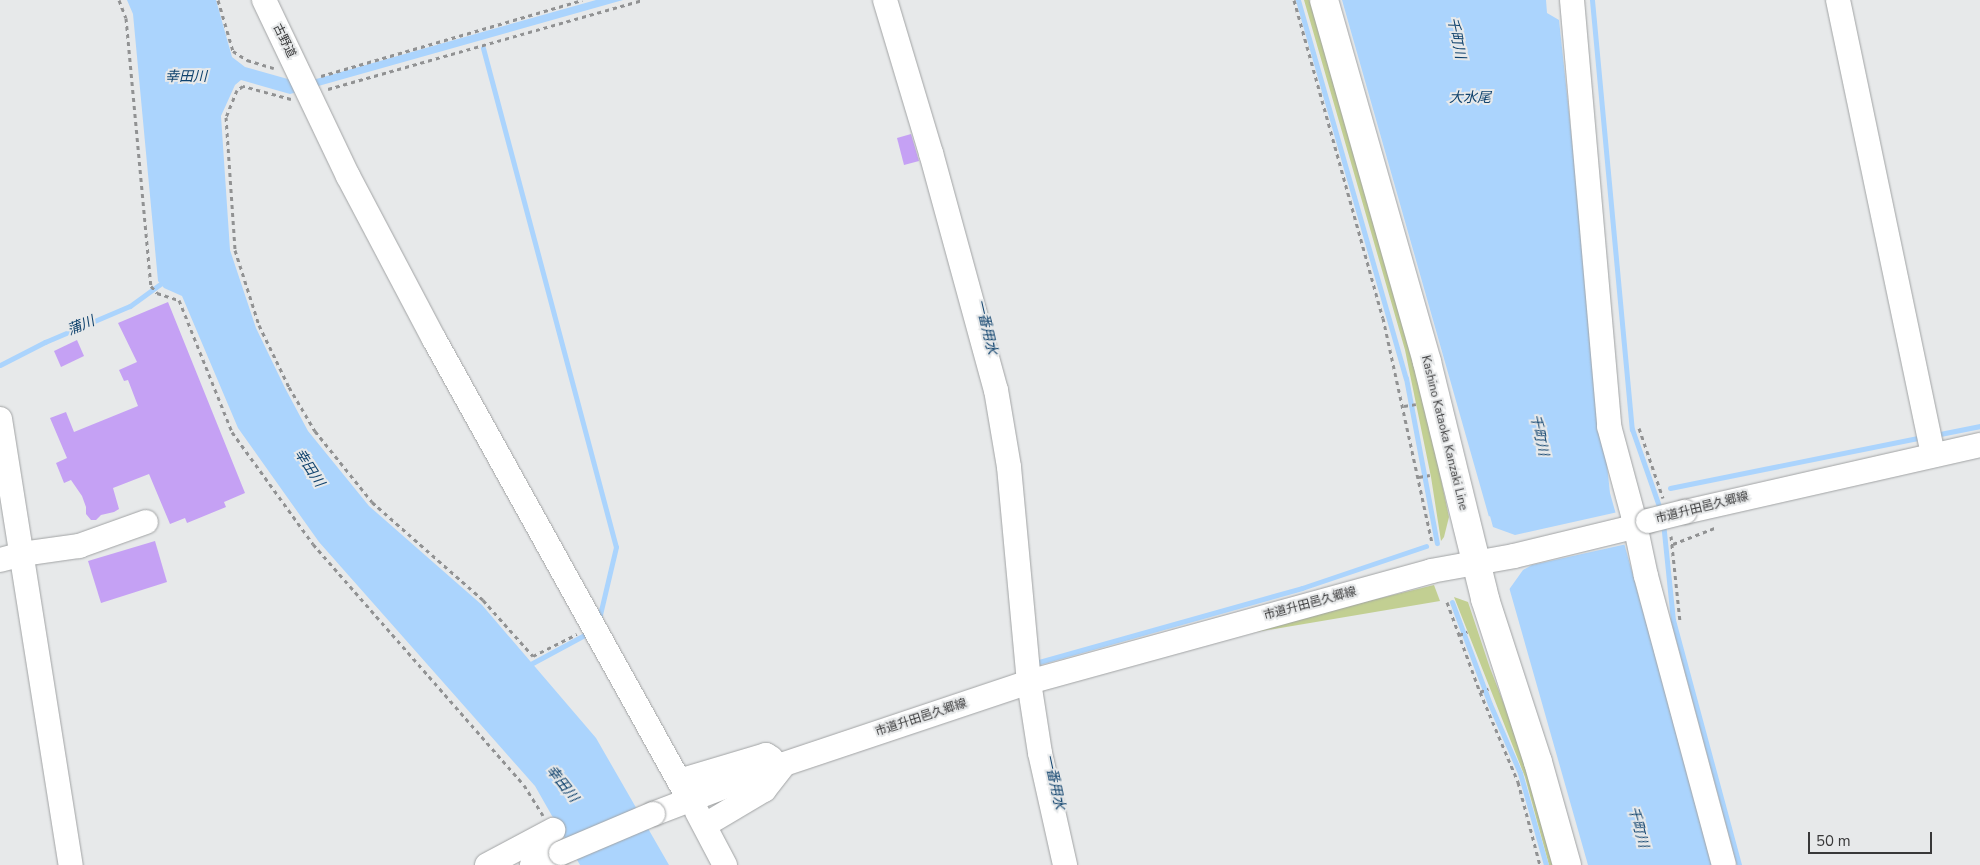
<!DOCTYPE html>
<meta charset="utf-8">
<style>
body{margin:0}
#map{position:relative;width:1980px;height:865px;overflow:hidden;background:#e7e9ea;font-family:"Nunito Sans","Noto Sans JP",sans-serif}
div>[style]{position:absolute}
.green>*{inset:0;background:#c2cf92}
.water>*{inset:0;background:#abd4fd}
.pier>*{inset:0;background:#e7e9ea}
.stream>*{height:5px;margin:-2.5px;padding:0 2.5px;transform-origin:2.5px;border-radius:2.5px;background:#abd4fd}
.building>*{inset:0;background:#c5a1f4}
.path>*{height:3px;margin-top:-1.5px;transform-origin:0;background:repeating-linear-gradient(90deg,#919293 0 4px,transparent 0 8px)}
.roads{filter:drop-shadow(0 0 1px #a1a3a4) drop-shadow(0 0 1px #a1a3a4)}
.minor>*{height:24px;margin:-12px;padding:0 12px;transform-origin:12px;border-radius:12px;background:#fff}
.major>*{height:28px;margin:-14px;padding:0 14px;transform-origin:14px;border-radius:14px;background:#fff}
.bridges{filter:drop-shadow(0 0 1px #a1a3a4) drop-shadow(0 0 1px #a1a3a4)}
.minor-bridge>*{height:24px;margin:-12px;padding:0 12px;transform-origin:12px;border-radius:12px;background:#fff}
span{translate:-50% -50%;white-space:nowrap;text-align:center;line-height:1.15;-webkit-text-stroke:4px #e7e9ea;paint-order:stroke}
.street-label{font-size:12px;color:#383839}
.water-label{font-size:14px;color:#0f426d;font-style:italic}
.scale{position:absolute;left:1808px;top:832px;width:124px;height:22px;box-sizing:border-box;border:2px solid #383839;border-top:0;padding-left:6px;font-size:15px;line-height:18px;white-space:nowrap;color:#383839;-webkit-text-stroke:4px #e7e9ea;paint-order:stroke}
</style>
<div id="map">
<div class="green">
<div style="clip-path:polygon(1304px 0,1313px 0,1413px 347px,1449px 517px,1444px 537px,1441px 541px,1431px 477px,1405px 350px)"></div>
<div style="clip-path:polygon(1434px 585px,1440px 601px,1250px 633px,1249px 630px)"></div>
<div style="clip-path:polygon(1454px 597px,1468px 602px,1490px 668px,1520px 745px,1557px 865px,1549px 865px,1525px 777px)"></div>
</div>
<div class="water">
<div style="clip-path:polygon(127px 0,216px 0,232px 57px,245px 67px,302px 83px,596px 0,623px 0,290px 94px,241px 80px,235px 85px,221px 116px,230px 250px,256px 328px,285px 388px,308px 431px,369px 506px,482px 605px,596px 738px,669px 865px,580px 865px,535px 786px,319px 542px,238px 428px,182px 296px,164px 288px,158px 281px,133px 14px)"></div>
<div style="clip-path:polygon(1342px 0,1546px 0,1547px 13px,1559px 20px,1610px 493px,1714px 865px,1588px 865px)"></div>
</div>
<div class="pier">
<div style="clip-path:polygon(1618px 512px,1627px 544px,1532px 565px,1523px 570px,1508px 591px,1488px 517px,1490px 516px,1493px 527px,1515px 535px)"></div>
</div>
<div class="stream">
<div style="left:1298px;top:0;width:393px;rotate:74.1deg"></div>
<div style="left:1406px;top:378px;width:168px;rotate:79.4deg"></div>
<div style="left:1592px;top:0;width:431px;rotate:84.7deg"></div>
<div style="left:1632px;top:429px;width:88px;rotate:70.7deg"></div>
<div style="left:483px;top:48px;width:516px;rotate:75.08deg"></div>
<div style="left:616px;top:547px;width:74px;rotate:103.3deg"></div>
<div style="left:0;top:365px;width:51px;rotate:-27.1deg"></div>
<div style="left:45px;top:342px;width:92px;rotate:-23deg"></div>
<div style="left:130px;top:306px;width:37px;rotate:-36deg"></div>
<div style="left:1935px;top:435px;width:46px;rotate:-11.3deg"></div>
<div style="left:1670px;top:488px;width:259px;rotate:-11.4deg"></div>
<div style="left:1663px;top:522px;width:99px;rotate:84.2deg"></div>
<div style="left:1673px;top:620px;width:254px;rotate:74.9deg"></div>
<div style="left:1452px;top:602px;width:109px;rotate:69.6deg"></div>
<div style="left:1490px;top:704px;width:75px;rotate:66.5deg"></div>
<div style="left:1520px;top:773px;width:96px;rotate:74.2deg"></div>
<div style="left:1039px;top:662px;width:273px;rotate:-15.7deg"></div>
<div style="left:1302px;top:588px;width:131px;rotate:-18.7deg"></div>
<div style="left:527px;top:666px;width:69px;rotate:-28.4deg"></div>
</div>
<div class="building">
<div style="clip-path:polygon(911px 134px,919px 161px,904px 165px,897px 138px)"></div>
<div style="clip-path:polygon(168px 302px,245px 493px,224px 502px,226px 507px,187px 523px,185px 518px,170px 524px,149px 474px,113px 488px,119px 509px,114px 512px,101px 515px,96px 520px,91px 520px,86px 514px,86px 507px,82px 496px,71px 480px,64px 483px,56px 463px,67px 458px,50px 418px,66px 412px,74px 432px,138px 406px,128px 380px,124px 381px,119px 370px,137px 362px,118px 323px)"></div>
<div style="clip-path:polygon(77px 340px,84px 356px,61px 367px,54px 351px)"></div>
<div style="clip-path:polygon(155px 541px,167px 582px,101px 603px,88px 561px)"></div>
</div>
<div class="path">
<div style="left:119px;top:0;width:19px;rotate:69deg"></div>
<div style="left:126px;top:18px;width:269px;rotate:84.7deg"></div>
<div style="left:151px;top:286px;width:9px;rotate:49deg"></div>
<div style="left:157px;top:293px;width:23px;rotate:18deg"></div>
<div style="left:179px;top:300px;width:142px;rotate:68.1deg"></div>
<div style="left:232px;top:432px;width:138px;rotate:54.1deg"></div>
<div style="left:313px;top:544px;width:320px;rotate:48.8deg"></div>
<div style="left:524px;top:785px;width:36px;rotate:58deg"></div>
<div style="left:218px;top:0;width:53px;rotate:73.6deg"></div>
<div style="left:233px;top:51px;width:17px;rotate:33deg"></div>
<div style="left:247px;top:60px;width:28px;rotate:17deg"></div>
<div style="left:1294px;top:0;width:330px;rotate:74.4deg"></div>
<div style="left:1383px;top:318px;width:229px;rotate:77.7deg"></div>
<div style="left:321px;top:76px;width:272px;rotate:-16.2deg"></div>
<div style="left:328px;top:89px;width:326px;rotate:-15.8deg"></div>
<div style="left:291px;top:99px;width:50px;rotate:-164.8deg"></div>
<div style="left:243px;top:86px;width:7px;rotate:146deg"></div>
<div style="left:237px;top:90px;width:29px;rotate:112deg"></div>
<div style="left:226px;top:117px;width:133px;rotate:86.1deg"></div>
<div style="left:235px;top:250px;width:79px;rotate:72.3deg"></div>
<div style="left:259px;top:325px;width:69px;rotate:64.2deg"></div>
<div style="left:289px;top:387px;width:51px;rotate:59.4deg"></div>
<div style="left:315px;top:431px;width:91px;rotate:51.2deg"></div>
<div style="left:372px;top:502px;width:148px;rotate:41.4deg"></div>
<div style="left:483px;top:600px;width:75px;rotate:48.2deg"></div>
<div style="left:533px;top:656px;width:49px;rotate:-26.6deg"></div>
<div style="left:1404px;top:406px;width:12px;rotate:-9deg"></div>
<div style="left:1639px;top:428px;width:74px;rotate:71.1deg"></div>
<div style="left:1419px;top:477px;width:11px;rotate:-10deg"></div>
<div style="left:1671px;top:536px;width:86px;rotate:84deg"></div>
<div style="left:1673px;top:544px;width:47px;rotate:-21.1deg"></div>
<div style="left:1447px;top:602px;width:96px;rotate:69.9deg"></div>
<div style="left:1480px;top:692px;width:98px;rotate:67.1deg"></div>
<div style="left:1518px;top:782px;width:86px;rotate:75.2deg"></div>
<div style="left:1459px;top:635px;width:9px;rotate:-21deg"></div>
<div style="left:1480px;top:692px;width:9px;rotate:-21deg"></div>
</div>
<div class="roads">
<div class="minor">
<div style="left:264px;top:0;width:195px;rotate:64.5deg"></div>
<div style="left:348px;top:176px;width:184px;rotate:62.2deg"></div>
<div style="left:434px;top:339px;width:516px;rotate:61deg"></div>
<div style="left:885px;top:0;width:160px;rotate:73.3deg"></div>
<div style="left:931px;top:153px;width:246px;rotate:74.7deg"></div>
<div style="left:996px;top:390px;width:78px;rotate:80.4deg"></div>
<div style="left:1009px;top:467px;width:216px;rotate:84.7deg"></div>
<div style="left:1029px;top:682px;width:72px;rotate:81.2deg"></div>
<div style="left:1040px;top:753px;width:115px;rotate:77.4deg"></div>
<div style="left:1572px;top:0;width:428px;rotate:85deg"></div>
<div style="left:1609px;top:426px;width:92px;rotate:74.9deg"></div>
<div style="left:1633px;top:515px;width:62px;rotate:78deg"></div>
<div style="left:1646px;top:576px;width:299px;rotate:74.9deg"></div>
<div style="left:1838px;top:0;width:465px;rotate:78.2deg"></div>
<div style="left:0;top:419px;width:452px;rotate:81deg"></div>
<div style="left:1685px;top:512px;width:303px;rotate:-12.8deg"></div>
<div style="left:0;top:560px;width:23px;rotate:-15deg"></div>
<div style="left:22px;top:554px;width:58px;rotate:-8deg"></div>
<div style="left:79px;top:546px;width:71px;rotate:-19.7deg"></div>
<div style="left:679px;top:781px;width:91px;rotate:-16.6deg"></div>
<div style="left:766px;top:755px;width:6px;rotate:31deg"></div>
<div style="left:697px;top:812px;width:60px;rotate:62.2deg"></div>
<div style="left:653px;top:814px;width:140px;rotate:-20.9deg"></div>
<div style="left:784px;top:764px;width:258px;rotate:-18.5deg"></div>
<div style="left:1029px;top:682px;width:417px;rotate:-15.4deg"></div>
<div style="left:1431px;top:571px;width:84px;rotate:-10.2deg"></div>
<div style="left:1514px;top:556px;width:115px;rotate:-13.6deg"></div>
<div style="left:1626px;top:529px;width:10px;rotate:-29deg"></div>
<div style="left:1635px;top:524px;width:13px;rotate:-13deg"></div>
<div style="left:705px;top:825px;width:69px;rotate:-30.7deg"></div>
<div style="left:764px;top:790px;width:33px;rotate:-52deg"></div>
<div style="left:487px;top:865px;width:75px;rotate:-27.9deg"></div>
<div style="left:532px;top:865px;width:31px;rotate:-22deg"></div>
</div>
<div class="major">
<div style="left:1324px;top:0;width:376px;rotate:74.1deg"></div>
<div style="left:1427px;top:362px;width:244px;rotate:76.2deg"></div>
<div style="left:1485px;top:599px;width:171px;rotate:72deg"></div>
<div style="left:1538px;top:762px;width:107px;rotate:74.3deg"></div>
</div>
</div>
<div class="bridges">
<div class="minor-bridge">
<div style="left:1648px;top:521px;width:38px;rotate:-14deg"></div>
<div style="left:561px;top:853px;width:100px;rotate:-23deg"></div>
</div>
</div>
<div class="street-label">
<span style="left:284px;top:41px;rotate:64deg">古野道</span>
<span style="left:1444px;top:433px;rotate:76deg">Kashino Kataoka Kanzaki Line</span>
<span style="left:1702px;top:508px;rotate:-14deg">市道升田邑久郷線</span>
<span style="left:1310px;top:604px;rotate:-15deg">市道升田邑久郷線</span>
<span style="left:921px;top:718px;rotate:-18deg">市道升田邑久郷線</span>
</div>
<div class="water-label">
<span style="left:1456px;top:38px;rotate:78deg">千町川</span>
<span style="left:186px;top:77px">幸田川</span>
<span style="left:1470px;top:98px">大水尾</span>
<span style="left:81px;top:326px;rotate:-23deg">蒲川</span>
<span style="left:986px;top:327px;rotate:77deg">一番用水</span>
<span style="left:1539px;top:435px;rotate:78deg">千町川</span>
<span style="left:309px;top:468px;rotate:57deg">幸田川</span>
<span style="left:1054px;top:782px;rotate:78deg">一番用水</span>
<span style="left:562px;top:784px;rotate:52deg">幸田川</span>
<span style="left:1638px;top:827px;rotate:75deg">千町川</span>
</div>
<div class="scale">50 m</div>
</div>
